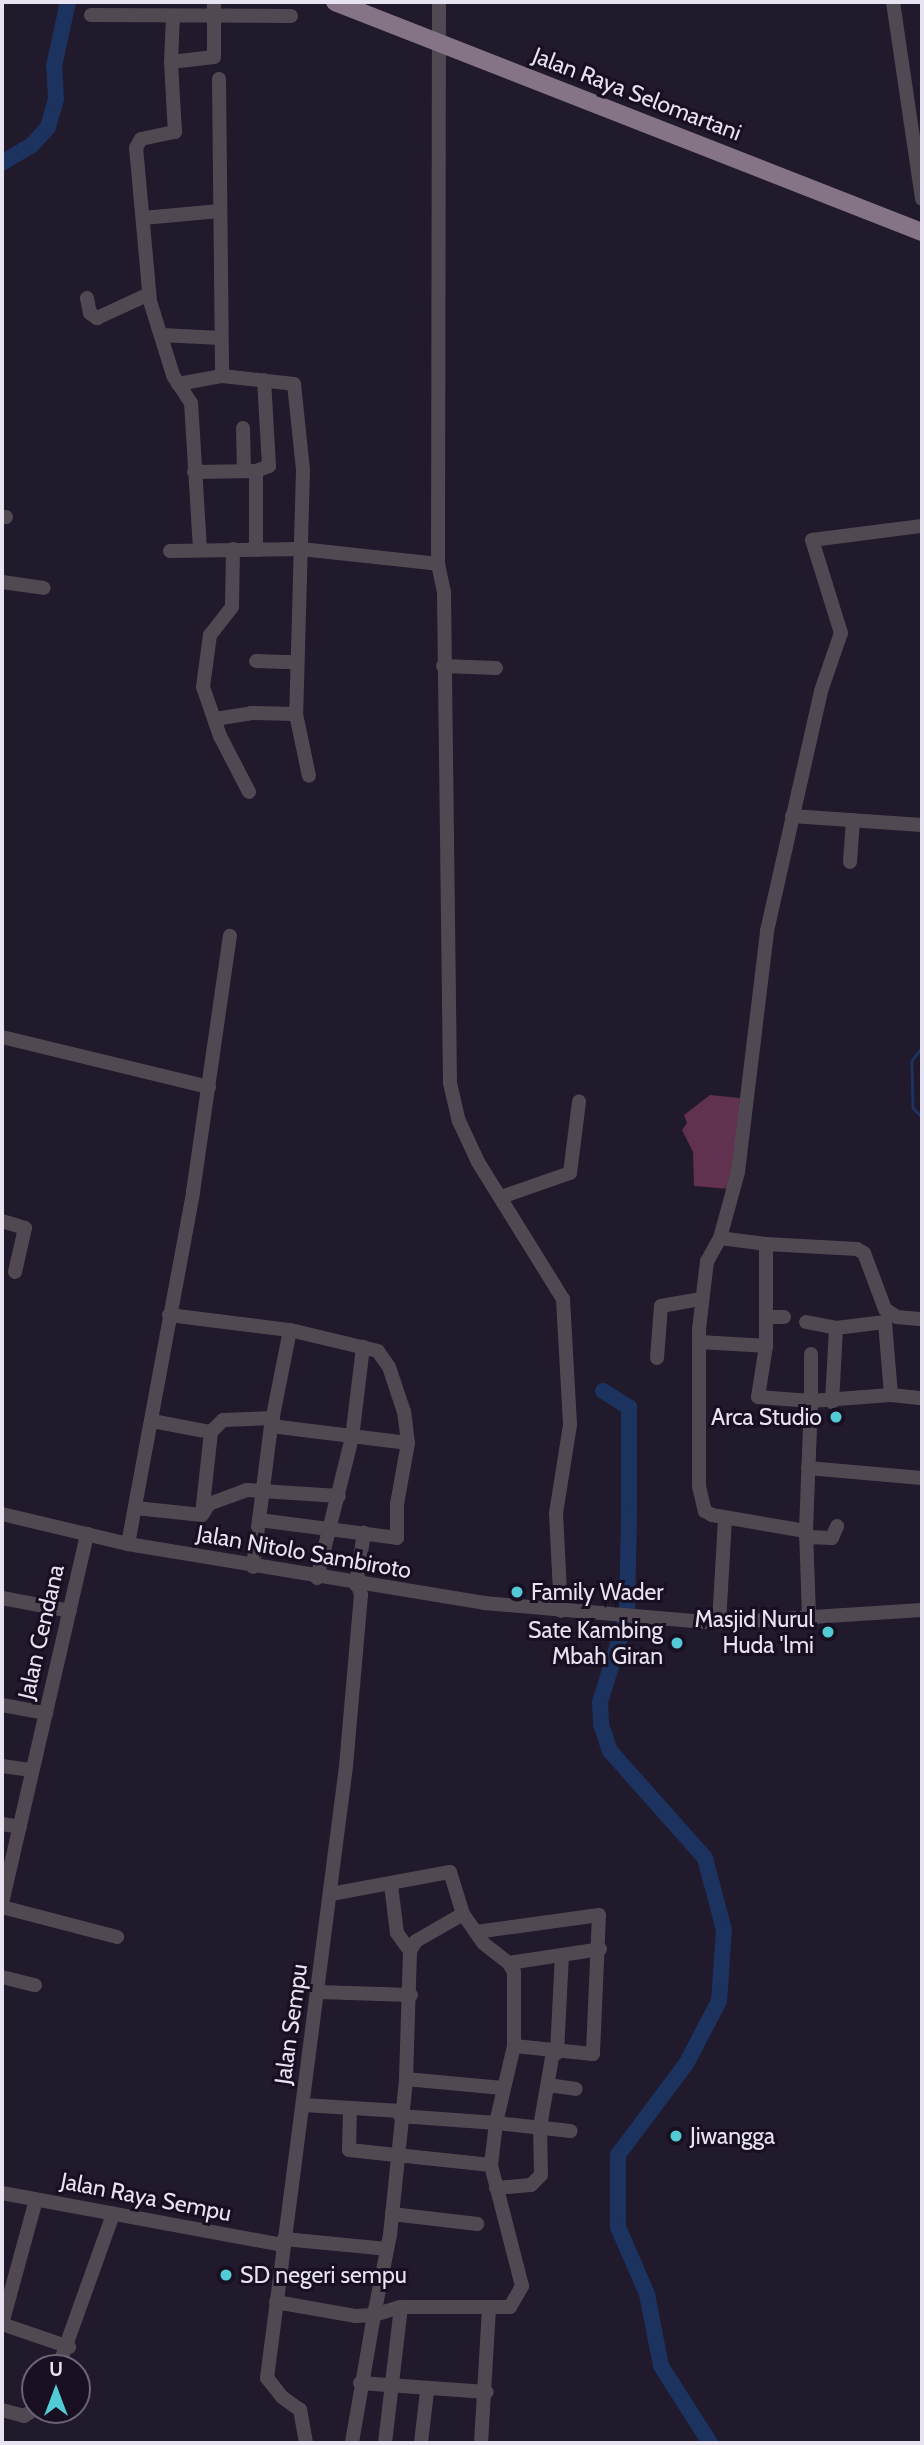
<!DOCTYPE html>
<style>
body{margin:0}
#map{position:relative;width:924px;height:2445px;overflow:hidden;background:#21192c;font-family:Cabin,sans-serif}
div>[style]{position:absolute}
.green>*{inset:0;background:#60324f}
.stream>*{height:2.5px;margin:-1.25px;padding:0 1.25px;transform-origin:1.25px;border-radius:1.25px;background:#1c325f}
.river>*{height:16px;margin:-8px;padding:0 8px;transform-origin:8px;border-radius:8px;background:#1c325f}
.minor>*{height:14px;margin:-7px;padding:0 7px;transform-origin:7px;border-radius:7px;background:#514952}
.major>*{height:18px;margin:-9px;padding:0 9px;transform-origin:9px;border-radius:9px;background:#847486}
.dots>*{width:19px;height:19px;translate:-50% -50%;box-sizing:border-box;border:4px solid #181022;border-radius:50%}
span{translate:-50% -50%;white-space:nowrap;text-align:center;line-height:1.15;-webkit-text-stroke:6px #181022;paint-order:stroke}
.street-label{font-size:23px;color:#e8e3f1}
.poi-label{font-size:23px;color:#e8e3f1}
.right{translate:-100% -50%;text-align:right}
.left{translate:0 -50%;text-align:left}
.frame{position:absolute;inset:0;border:4px solid #e8e3f1;pointer-events:none}
.north{position:absolute;left:21px;top:2354px;width:70px;height:70px;box-sizing:border-box;background:#181022;border:2px solid #6b6475;border-radius:50%;rotate:0deg;font-size:19px;font-weight:700;line-height:28px;text-align:center;color:#e8e3f1}
.north::after{content:'';display:block;margin:auto;width:24px;height:32px;background:#52cbd7;clip-path:polygon(50% 0,100% 100%,50% 72%,0 100%)}
</style>
<div id="map">
<div class="green">
<div style="clip-path:polygon(710px 1095px,740px 1098px,730px 1189px,694px 1186px,693px 1152px,682px 1130px,687px 1123px,684px 1115px)"></div>
</div>
<div class="stream">
<div style="left:922px;top:1048px;width:16px;rotate:128deg"></div>
<div style="left:912px;top:1061px;width:47px;rotate:88.8deg"></div>
<div style="left:913px;top:1108px;width:13px;rotate:45deg"></div>
</div>
<div class="river">
<div style="left:2px;top:163px;width:35px;rotate:-31deg"></div>
<div style="left:32px;top:145px;width:24px;rotate:-48deg"></div>
<div style="left:48px;top:127px;width:29px;rotate:-74deg"></div>
<div style="left:56px;top:99px;width:33px;rotate:-93deg"></div>
<div style="left:54px;top:66px;width:66px;rotate:-77.7deg"></div>
<div style="left:603px;top:1391px;width:31px;rotate:32deg"></div>
<div style="left:629px;top:1407px;width:110px;rotate:90deg"></div>
<div style="left:629px;top:1517px;width:98px;rotate:91.2deg"></div>
<div style="left:627px;top:1615px;width:91px;rotate:107.2deg"></div>
<div style="left:600px;top:1702px;width:22px;rotate:87deg"></div>
<div style="left:601px;top:1724px;width:28px;rotate:72deg"></div>
<div style="left:610px;top:1751px;width:143px;rotate:48.4deg"></div>
<div style="left:705px;top:1858px;width:74px;rotate:75.2deg"></div>
<div style="left:724px;top:1930px;width:71px;rotate:94deg"></div>
<div style="left:719px;top:2001px;width:71px;rotate:117.6deg"></div>
<div style="left:686px;top:2064px;width:114px;rotate:126.8deg"></div>
<div style="left:618px;top:2155px;width:72px;rotate:90deg"></div>
<div style="left:618px;top:2227px;width:73px;rotate:66.6deg"></div>
<div style="left:647px;top:2294px;width:73px;rotate:79deg"></div>
<div style="left:661px;top:2366px;width:91px;rotate:57.5deg"></div>
</div>
<div class="minor">
<div style="left:893px;top:2px;width:199px;rotate:81.6deg"></div>
<div style="left:91px;top:15px;width:200px;rotate:0.3deg"></div>
<div style="left:171px;top:62px;width:46px;rotate:-87.5deg"></div>
<div style="left:219px;top:79px;width:297px;rotate:89.4deg"></div>
<div style="left:222px;top:376px;width:72px;rotate:6.3deg"></div>
<div style="left:294px;top:384px;width:86px;rotate:84deg"></div>
<div style="left:303px;top:470px;width:244px;rotate:91.6deg"></div>
<div style="left:296px;top:714px;width:63px;rotate:78.2deg"></div>
<div style="left:143px;top:218px;width:77px;rotate:-5.2deg"></div>
<div style="left:87px;top:298px;width:15px;rotate:79deg"></div>
<div style="left:90px;top:313px;width:9px;rotate:36deg"></div>
<div style="left:97px;top:318px;width:57px;rotate:-24.8deg"></div>
<div style="left:161px;top:335px;width:60px;rotate:2.9deg"></div>
<div style="left:178px;top:384px;width:45px;rotate:-10.3deg"></div>
<div style="left:243px;top:428px;width:43px;rotate:88.7deg"></div>
<div style="left:256px;top:471px;width:79px;rotate:90deg"></div>
<div style="left:194px;top:472px;width:62px;rotate:-0.9deg"></div>
<div style="left:256px;top:471px;width:14px;rotate:-21deg"></div>
<div style="left:269px;top:466px;width:86px;rotate:-93.3deg"></div>
<div style="left:2px;top:517px;width:4px"></div>
<div style="left:200px;top:549px;width:146px;rotate:-93.5deg"></div>
<div style="left:191px;top:403px;width:33px;rotate:-123deg"></div>
<div style="left:173px;top:375px;width:77px;rotate:-107.3deg"></div>
<div style="left:150px;top:301px;width:154px;rotate:-95.2deg"></div>
<div style="left:136px;top:148px;width:10px;rotate:-61deg"></div>
<div style="left:141px;top:139px;width:35px;rotate:-12deg"></div>
<div style="left:175px;top:132px;width:70px;rotate:-93.3deg"></div>
<div style="left:171px;top:62px;width:43px;rotate:-6.6deg"></div>
<div style="left:214px;top:57px;width:55px;rotate:-90deg"></div>
<div style="left:233px;top:549px;width:58px;rotate:91deg"></div>
<div style="left:232px;top:607px;width:36px;rotate:128deg"></div>
<div style="left:210px;top:635px;width:52px;rotate:97.7deg"></div>
<div style="left:203px;top:687px;width:52px;rotate:70.9deg"></div>
<div style="left:220px;top:736px;width:63px;rotate:62.6deg"></div>
<div style="left:170px;top:551px;width:131px;rotate:-0.9deg"></div>
<div style="left:301px;top:549px;width:138px;rotate:6.2deg"></div>
<div style="left:438px;top:564px;width:562px;rotate:-89.9deg"></div>
<div style="left:438px;top:564px;width:29px;rotate:78deg"></div>
<div style="left:444px;top:592px;width:491px;rotate:89.3deg"></div>
<div style="left:450px;top:1083px;width:39px;rotate:77deg"></div>
<div style="left:459px;top:1121px;width:45px;rotate:65.1deg"></div>
<div style="left:478px;top:1162px;width:161px;rotate:58.2deg"></div>
<div style="left:563px;top:1299px;width:126px;rotate:86.8deg"></div>
<div style="left:570px;top:1425px;width:89px;rotate:99deg"></div>
<div style="left:556px;top:1513px;width:98px;rotate:87.1deg"></div>
<div style="left:2px;top:582px;width:42px;rotate:8.1deg"></div>
<div style="left:256px;top:661px;width:38px;rotate:2deg"></div>
<div style="left:443px;top:666px;width:53px;rotate:2.2deg"></div>
<div style="left:215px;top:719px;width:36px;rotate:-9deg"></div>
<div style="left:251px;top:713px;width:45px;rotate:1.3deg"></div>
<div style="left:792px;top:816px;width:130px;rotate:4deg"></div>
<div style="left:850px;top:862px;width:42px;rotate:-85.9deg"></div>
<div style="left:2px;top:1037px;width:213px;rotate:13.6deg"></div>
<div style="left:501px;top:1197px;width:73px;rotate:-19.2deg"></div>
<div style="left:570px;top:1173px;width:72px;rotate:-82.8deg"></div>
<div style="left:2px;top:1221px;width:24px;rotate:17deg"></div>
<div style="left:25px;top:1228px;width:45px;rotate:102.8deg"></div>
<div style="left:720px;top:1238px;width:68px;rotate:-74.7deg"></div>
<div style="left:738px;top:1172px;width:243px;rotate:-83.1deg"></div>
<div style="left:767px;top:931px;width:246px;rotate:-77.3deg"></div>
<div style="left:821px;top:691px;width:61px;rotate:-71deg"></div>
<div style="left:841px;top:633px;width:97px;rotate:-107.3deg"></div>
<div style="left:812px;top:540px;width:111px;rotate:-7.3deg"></div>
<div style="left:766px;top:1244px;width:46px;rotate:-172.6deg"></div>
<div style="left:720px;top:1238px;width:26px;rotate:119deg"></div>
<div style="left:707px;top:1261px;width:68px;rotate:96.7deg"></div>
<div style="left:699px;top:1329px;width:157px;rotate:90deg"></div>
<div style="left:699px;top:1486px;width:26px;rotate:77deg"></div>
<div style="left:705px;top:1511px;width:8px;rotate:30deg"></div>
<div style="left:712px;top:1515px;width:95px;rotate:9.7deg"></div>
<div style="left:169px;top:1315px;width:122px;rotate:7.1deg"></div>
<div style="left:290px;top:1330px;width:98px;rotate:101.2deg"></div>
<div style="left:271px;top:1426px;width:142px;rotate:97.3deg"></div>
<div style="left:767px;top:1317px;width:17px"></div>
<div style="left:806px;top:1322px;width:31px;rotate:11deg"></div>
<div style="left:699px;top:1342px;width:67px;rotate:3.4deg"></div>
<div style="left:811px;top:1354px;width:47px;rotate:90deg"></div>
<div style="left:811px;top:1401px;width:80px;rotate:-4.3deg"></div>
<div style="left:891px;top:1395px;width:31px;rotate:6deg"></div>
<div style="left:657px;top:1358px;width:52px;rotate:-85.6deg"></div>
<div style="left:661px;top:1306px;width:41px;rotate:-9.9deg"></div>
<div style="left:832px;top:1402px;width:74px;rotate:-86.9deg"></div>
<div style="left:836px;top:1328px;width:49px;rotate:-7deg"></div>
<div style="left:885px;top:1322px;width:73px;rotate:85.3deg"></div>
<div style="left:152px;top:1421px;width:60px;rotate:10.6deg"></div>
<div style="left:211px;top:1432px;width:17px;rotate:-45deg"></div>
<div style="left:223px;top:1420px;width:50px;rotate:-2.3deg"></div>
<div style="left:271px;top:1426px;width:138px;rotate:7.1deg"></div>
<div style="left:808px;top:1468px;width:114px;rotate:5deg"></div>
<div style="left:136px;top:1508px;width:66px;rotate:6.1deg"></div>
<div style="left:202px;top:1515px;width:13px;rotate:-58deg"></div>
<div style="left:209px;top:1504px;width:40px;rotate:-20.2deg"></div>
<div style="left:247px;top:1490px;width:92px;rotate:3.7deg"></div>
<div style="left:2px;top:1514px;width:130px;rotate:13.4deg"></div>
<div style="left:128px;top:1544px;width:361px;rotate:9.4deg"></div>
<div style="left:484px;top:1603px;width:236px;rotate:4.9deg"></div>
<div style="left:719px;top:1623px;width:203px;rotate:-3.7deg"></div>
<div style="left:202px;top:1514px;width:82px;rotate:-83.7deg"></div>
<div style="left:259px;top:1520px;width:139px;rotate:7.4deg"></div>
<div style="left:397px;top:1538px;width:34px;rotate:-90deg"></div>
<div style="left:397px;top:1504px;width:62px;rotate:-79.8deg"></div>
<div style="left:408px;top:1443px;width:31px;rotate:-97deg"></div>
<div style="left:404px;top:1412px;width:47px;rotate:-108.4deg"></div>
<div style="left:389px;top:1367px;width:19px;rotate:-125deg"></div>
<div style="left:378px;top:1351px;width:90px;rotate:-166.6deg"></div>
<div style="left:806px;top:1537px;width:26px;rotate:2deg"></div>
<div style="left:832px;top:1538px;width:13px;rotate:-67deg"></div>
<div style="left:128px;top:1544px;width:358px;rotate:-79.5deg"></div>
<div style="left:193px;top:1192px;width:259px;rotate:-81.8deg"></div>
<div style="left:317px;top:1578px;width:144px;rotate:-76deg"></div>
<div style="left:352px;top:1438px;width:92px;rotate:-83.1deg"></div>
<div style="left:356px;top:1585px;width:53px;rotate:-81.3deg"></div>
<div style="left:2px;top:1598px;width:69px;rotate:10.8deg"></div>
<div style="left:809px;top:1616px;width:85px;rotate:-92deg"></div>
<div style="left:806px;top:1531px;width:130px;rotate:-87.8deg"></div>
<div style="left:811px;top:1401px;width:53px;rotate:-175.7deg"></div>
<div style="left:758px;top:1397px;width:52px;rotate:-81.1deg"></div>
<div style="left:766px;top:1346px;width:102px;rotate:-90deg"></div>
<div style="left:766px;top:1244px;width:91px;rotate:3.1deg"></div>
<div style="left:857px;top:1249px;width:8px;rotate:30deg"></div>
<div style="left:864px;top:1253px;width:60px;rotate:69.4deg"></div>
<div style="left:885px;top:1309px;width:14px;rotate:34deg"></div>
<div style="left:897px;top:1317px;width:25px;rotate:5deg"></div>
<div style="left:719px;top:1623px;width:104px;rotate:-86.7deg"></div>
<div style="left:2px;top:1705px;width:45px;rotate:10.3deg"></div>
<div style="left:2px;top:1766px;width:30px;rotate:8deg"></div>
<div style="left:2px;top:1824px;width:18px;rotate:9deg"></div>
<div style="left:391px;top:1885px;width:48px;rotate:82.9deg"></div>
<div style="left:397px;top:1933px;width:22px;rotate:54deg"></div>
<div style="left:410px;top:1951px;width:12px;rotate:-59deg"></div>
<div style="left:416px;top:1941px;width:54px;rotate:-29.9deg"></div>
<div style="left:331px;top:1894px;width:121px;rotate:-10.5deg"></div>
<div style="left:450px;top:1872px;width:44px;rotate:72.8deg"></div>
<div style="left:463px;top:1914px;width:35px;rotate:55deg"></div>
<div style="left:483px;top:1943px;width:33px;rotate:38deg"></div>
<div style="left:509px;top:1963px;width:10px;rotate:61deg"></div>
<div style="left:514px;top:1972px;width:74px;rotate:90deg"></div>
<div style="left:514px;top:2046px;width:79px;rotate:103.2deg"></div>
<div style="left:496px;top:2123px;width:96px;rotate:-175.8deg"></div>
<div style="left:2px;top:1903px;width:379px;rotate:-77deg"></div>
<div style="left:2px;top:1907px;width:119px;rotate:14.6deg"></div>
<div style="left:476px;top:1932px;width:124px;rotate:-7.9deg"></div>
<div style="left:599px;top:1915px;width:139px;rotate:92.5deg"></div>
<div style="left:593px;top:2054px;width:79px;rotate:-174.2deg"></div>
<div style="left:509px;top:1963px;width:92px;rotate:-8.7deg"></div>
<div style="left:2px;top:1977px;width:34px;rotate:14deg"></div>
<div style="left:319px;top:1992px;width:92px;rotate:1.9deg"></div>
<div style="left:557px;top:2053px;width:98px;rotate:-87.1deg"></div>
<div style="left:406px;top:2079px;width:97px;rotate:5.3deg"></div>
<div style="left:548px;top:2085px;width:28px;rotate:8deg"></div>
<div style="left:303px;top:2105px;width:98px;rotate:3.5deg"></div>
<div style="left:350px;top:2109px;width:41px;rotate:91.4deg"></div>
<div style="left:349px;top:2150px;width:143px;rotate:6deg"></div>
<div style="left:496px;top:2188px;width:35px;rotate:-5deg"></div>
<div style="left:531px;top:2185px;width:14px;rotate:-45deg"></div>
<div style="left:541px;top:2175px;width:48px;rotate:-91.2deg"></div>
<div style="left:540px;top:2127px;width:76px;rotate:-80.2deg"></div>
<div style="left:2px;top:2193px;width:286px;rotate:10.5deg"></div>
<div style="left:392px;top:2214px;width:86px;rotate:6.7deg"></div>
<div style="left:284px;top:2239px;width:103px;rotate:5.5deg"></div>
<div style="left:276px;top:2302px;width:80px;rotate:10deg"></div>
<div style="left:355px;top:2316px;width:19px;rotate:-3deg"></div>
<div style="left:374px;top:2315px;width:130px;rotate:99.8deg"></div>
<div style="left:374px;top:2315px;width:28px;rotate:-17deg"></div>
<div style="left:401px;top:2307px;width:109px"></div>
<div style="left:510px;top:2307px;width:24px;rotate:-60deg"></div>
<div style="left:522px;top:2286px;width:125px;rotate:-104.4deg"></div>
<div style="left:491px;top:2165px;width:42px;rotate:-83.2deg"></div>
<div style="left:496px;top:2123px;width:75px;rotate:6.1deg"></div>
<div style="left:374px;top:2315px;width:82px;rotate:-78.7deg"></div>
<div style="left:390px;top:2235px;width:157px;rotate:-84.1deg"></div>
<div style="left:406px;top:2079px;width:128px;rotate:-88.2deg"></div>
<div style="left:2px;top:2324px;width:129px;rotate:-74.7deg"></div>
<div style="left:2px;top:2324px;width:71px;rotate:18.9deg"></div>
<div style="left:58px;top:2368px;width:164px;rotate:-70.3deg"></div>
<div style="left:360px;top:2383px;width:127px;rotate:4.1deg"></div>
<div style="left:2px;top:2410px;width:23px;rotate:15deg"></div>
<div style="left:24px;top:2416px;width:13px;rotate:-32deg"></div>
<div style="left:306px;top:2443px;width:34px;rotate:-100deg"></div>
<div style="left:300px;top:2410px;width:22px;rotate:-144deg"></div>
<div style="left:282px;top:2397px;width:24px;rotate:-128deg"></div>
<div style="left:267px;top:2378px;width:617px;rotate:-82.64deg"></div>
<div style="left:346px;top:1766px;width:172px;rotate:-85deg"></div>
<div style="left:361px;top:1595px;width:10px;rotate:-107deg"></div>
<div style="left:385px;top:2443px;width:137px;rotate:-83.3deg"></div>
<div style="left:421px;top:2443px;width:52px;rotate:-83.4deg"></div>
<div style="left:481px;top:2443px;width:134px;rotate:-86.6deg"></div>
</div>
<div class="major">
<div style="left:335px;top:2px;width:630px;rotate:21.4deg"></div>
</div>
<div class="dots">
<div style="left:836px;top:1417px;background:#52cbd7"></div>
<div style="left:517px;top:1592px;background:#52cbd7"></div>
<div style="left:828px;top:1632px;background:#52cbd7"></div>
<div style="left:677px;top:1643px;background:#52cbd7"></div>
<div style="left:676px;top:2136px;background:#52cbd7"></div>
<div style="left:226px;top:2275px;background:#52cbd7"></div>
</div>
<div class="street-label">
<span style="left:637px;top:94px;rotate:21deg">Jalan Raya Selomartani</span>
<span style="left:304px;top:1552px;rotate:10deg">Jalan Nitolo Sambiroto</span>
<span style="left:41px;top:1632px;rotate:-77deg">Jalan Cendana</span>
<span style="left:291px;top:2024px;rotate:-82deg">Jalan Sempu</span>
<span style="left:146px;top:2197px;rotate:11deg">Jalan Raya Sempu</span>
</div>
<div class="poi-label">
<span class="right" style="left:822px;top:1417px">Arca Studio</span>
<span class="left" style="left:531px;top:1592px">Family Wader</span>
<span class="right" style="left:814px;top:1632px">Masjid Nurul<br>Huda 'lmi</span>
<span class="right" style="left:663px;top:1643px">Sate Kambing<br>Mbah Giran</span>
<span class="left" style="left:690px;top:2136px">Jiwangga</span>
<span class="left" style="left:240px;top:2275px">SD negeri sempu</span>
</div>
<div class="frame"></div>
<div class="north">U</div>
</div>
